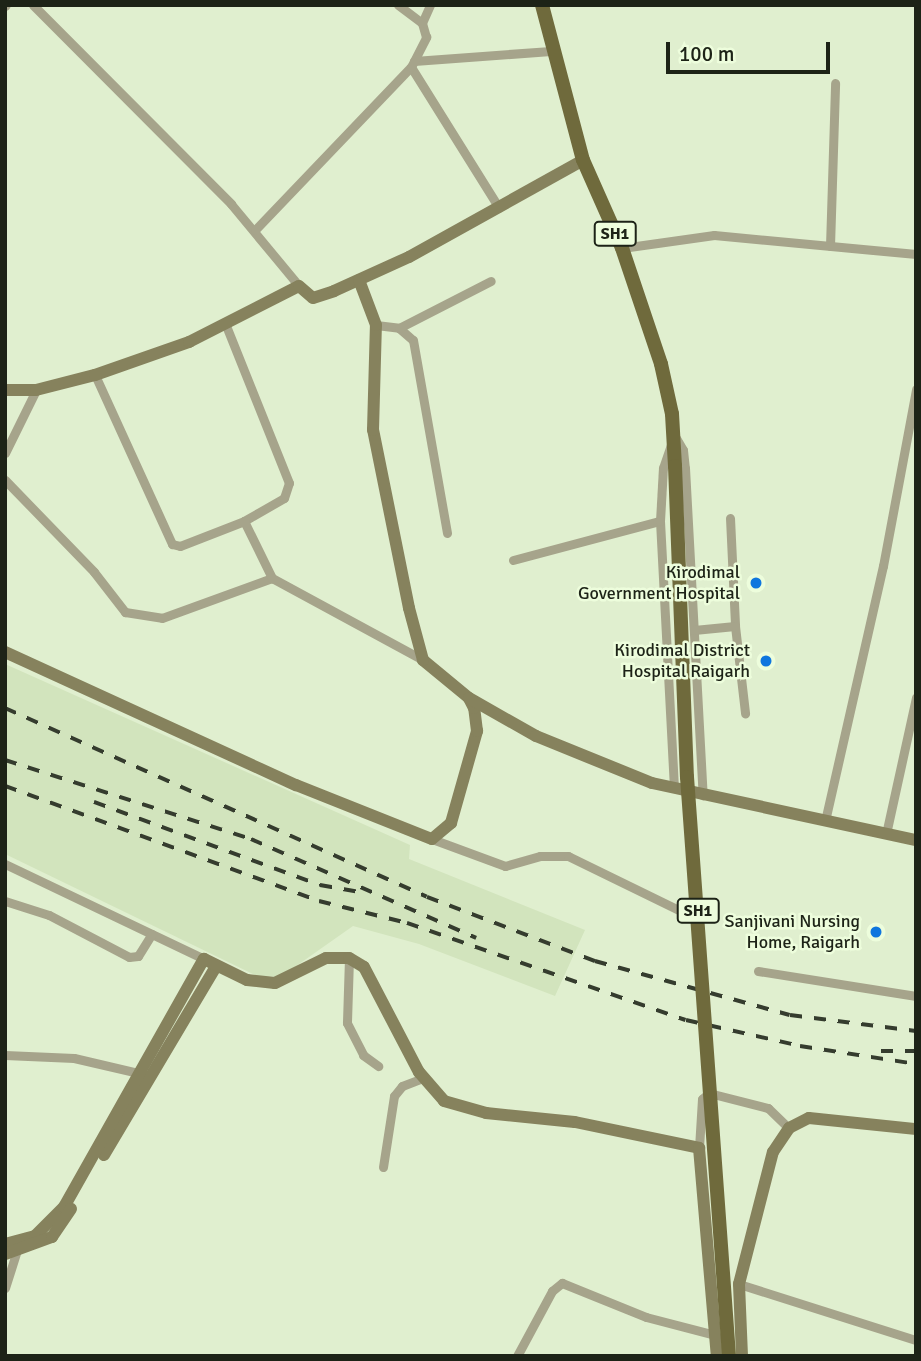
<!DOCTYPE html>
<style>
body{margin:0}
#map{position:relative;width:921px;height:1361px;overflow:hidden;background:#e0efcf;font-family:Signika,sans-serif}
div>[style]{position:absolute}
.built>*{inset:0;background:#d2e4bd}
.street>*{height:9px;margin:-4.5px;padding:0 4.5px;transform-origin:4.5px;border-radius:4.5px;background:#a6a48b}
.secondary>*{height:12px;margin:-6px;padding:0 6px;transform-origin:6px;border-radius:6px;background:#86825d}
.primary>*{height:14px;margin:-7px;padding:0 7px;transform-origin:7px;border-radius:7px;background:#6f6a3c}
.rail>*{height:3.5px;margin-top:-1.75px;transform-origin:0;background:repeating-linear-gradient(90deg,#353c2e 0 12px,transparent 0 24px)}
.primary-bridge>*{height:14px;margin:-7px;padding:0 7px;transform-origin:7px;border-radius:7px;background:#6f6a3c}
.dots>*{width:19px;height:19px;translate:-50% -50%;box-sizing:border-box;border:4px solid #edfddc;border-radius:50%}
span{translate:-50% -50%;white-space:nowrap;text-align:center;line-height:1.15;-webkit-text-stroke:5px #edfddc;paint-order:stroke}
.shield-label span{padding:2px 5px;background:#edfddc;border:2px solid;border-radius:5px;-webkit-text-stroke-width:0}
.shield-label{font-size:16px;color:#1d2317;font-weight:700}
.poi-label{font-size:18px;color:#1d2317}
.right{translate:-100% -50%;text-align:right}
.frame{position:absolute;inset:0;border:7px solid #1d2317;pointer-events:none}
.scale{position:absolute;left:666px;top:42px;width:164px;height:32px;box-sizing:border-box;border:4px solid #1d2317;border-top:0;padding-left:9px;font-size:21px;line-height:24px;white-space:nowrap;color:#1d2317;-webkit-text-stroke:5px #edfddc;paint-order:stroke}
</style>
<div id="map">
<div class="built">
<div style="clip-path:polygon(5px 664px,410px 845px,409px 859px,585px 930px,555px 996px,419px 944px,353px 926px,282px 976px,259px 977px,5px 854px)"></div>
</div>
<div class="street">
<div style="left:33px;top:5px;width:281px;rotate:45.1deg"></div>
<div style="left:231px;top:204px;width:107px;rotate:50.3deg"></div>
<div style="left:5px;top:6px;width:1px;rotate:-45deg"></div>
<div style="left:422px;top:23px;width:20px;rotate:-66deg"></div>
<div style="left:414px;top:61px;width:137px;rotate:-4.2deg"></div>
<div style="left:411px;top:67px;width:166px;rotate:58deg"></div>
<div style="left:255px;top:230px;width:226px;rotate:-46.3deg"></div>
<div style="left:411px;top:67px;width:34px;rotate:-63deg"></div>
<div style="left:426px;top:37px;width:15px;rotate:-106deg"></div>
<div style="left:422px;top:23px;width:30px;rotate:-143deg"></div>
<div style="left:830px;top:246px;width:163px;rotate:-88.2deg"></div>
<div style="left:622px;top:248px;width:93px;rotate:-8deg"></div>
<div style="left:714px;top:235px;width:203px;rotate:5.4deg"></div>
<div style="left:376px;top:325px;width:23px;rotate:7deg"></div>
<div style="left:399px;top:328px;width:18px;rotate:41deg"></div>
<div style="left:413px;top:340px;width:196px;rotate:80deg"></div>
<div style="left:399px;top:328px;width:103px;rotate:-27.1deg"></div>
<div style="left:95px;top:375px;width:186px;rotate:65.5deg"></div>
<div style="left:172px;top:544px;width:8px;rotate:14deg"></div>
<div style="left:180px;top:546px;width:69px;rotate:-21.3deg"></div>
<div style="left:244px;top:521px;width:46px;rotate:-29.9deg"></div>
<div style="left:284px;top:498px;width:16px;rotate:-72deg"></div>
<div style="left:289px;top:483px;width:172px;rotate:-111.8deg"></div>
<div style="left:676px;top:438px;width:14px;rotate:60deg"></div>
<div style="left:683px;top:450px;width:18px;rotate:84deg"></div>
<div style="left:685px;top:468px;width:328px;rotate:86.9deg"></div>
<div style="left:5px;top:453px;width:70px;rotate:-63.8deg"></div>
<div style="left:5px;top:480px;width:128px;rotate:45.9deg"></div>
<div style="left:94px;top:572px;width:51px;rotate:52.2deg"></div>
<div style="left:125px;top:612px;width:37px;rotate:9deg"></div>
<div style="left:162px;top:618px;width:117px;rotate:-20deg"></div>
<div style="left:730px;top:518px;width:108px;rotate:87.3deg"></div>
<div style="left:735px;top:626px;width:88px;rotate:83.4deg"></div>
<div style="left:244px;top:521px;width:64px;rotate:63.8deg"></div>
<div style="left:272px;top:578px;width:172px;rotate:28.5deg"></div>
<div style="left:660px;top:521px;width:267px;rotate:87deg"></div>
<div style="left:513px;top:560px;width:152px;rotate:-14.9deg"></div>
<div style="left:660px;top:521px;width:53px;rotate:-86.8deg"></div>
<div style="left:663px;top:468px;width:24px;rotate:-71deg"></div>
<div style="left:694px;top:630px;width:41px;rotate:-5.6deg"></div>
<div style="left:825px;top:821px;width:262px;rotate:-77.2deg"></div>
<div style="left:883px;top:566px;width:180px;rotate:-79.4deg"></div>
<div style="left:886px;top:834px;width:140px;rotate:-77.6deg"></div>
<div style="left:432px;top:839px;width:78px;rotate:20.3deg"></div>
<div style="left:505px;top:866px;width:36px;rotate:-16deg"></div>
<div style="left:540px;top:856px;width:28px"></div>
<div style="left:568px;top:856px;width:126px;rotate:26deg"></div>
<div style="left:5px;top:864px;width:221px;rotate:25.5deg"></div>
<div style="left:5px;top:901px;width:46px;rotate:17.7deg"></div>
<div style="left:49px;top:915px;width:90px;rotate:27.7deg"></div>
<div style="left:129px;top:957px;width:9px;rotate:-6deg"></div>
<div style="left:138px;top:956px;width:26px;rotate:-58deg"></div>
<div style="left:349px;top:958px;width:65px;rotate:91.8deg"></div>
<div style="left:347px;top:1023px;width:36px;rotate:63deg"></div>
<div style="left:363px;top:1055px;width:19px;rotate:36deg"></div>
<div style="left:758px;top:971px;width:160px;rotate:9deg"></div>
<div style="left:5px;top:1055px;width:69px;rotate:2.5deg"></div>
<div style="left:74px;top:1058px;width:71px;rotate:13.1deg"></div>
<div style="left:699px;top:1148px;width:49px;rotate:-86.5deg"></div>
<div style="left:702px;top:1099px;width:9px;rotate:-41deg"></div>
<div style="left:709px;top:1093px;width:61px;rotate:14.3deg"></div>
<div style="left:768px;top:1108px;width:29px;rotate:44deg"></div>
<div style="left:383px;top:1167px;width:72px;rotate:-81.2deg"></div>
<div style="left:394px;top:1096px;width:13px;rotate:-51deg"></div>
<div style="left:402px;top:1086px;width:22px;rotate:-21deg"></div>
<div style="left:739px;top:1284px;width:186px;rotate:17.6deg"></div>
<div style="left:5px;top:1288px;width:43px;rotate:-72.4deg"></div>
<div style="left:517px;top:1356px;width:74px;rotate:-61.7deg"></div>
<div style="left:552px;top:1291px;width:13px;rotate:-39deg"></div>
<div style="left:562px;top:1283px;width:91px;rotate:22deg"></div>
<div style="left:646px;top:1317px;width:71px;rotate:14.6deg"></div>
</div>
<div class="secondary">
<div style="left:5px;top:390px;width:31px"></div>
<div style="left:36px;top:390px;width:61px;rotate:-14.3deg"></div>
<div style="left:95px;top:375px;width:100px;rotate:-19.3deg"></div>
<div style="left:189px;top:342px;width:123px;rotate:-27deg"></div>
<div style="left:299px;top:286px;width:18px;rotate:41deg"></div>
<div style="left:313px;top:298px;width:22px;rotate:-18deg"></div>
<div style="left:334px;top:291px;width:82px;rotate:-24.4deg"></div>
<div style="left:409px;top:257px;width:199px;rotate:-29.1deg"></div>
<div style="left:5px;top:652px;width:320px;rotate:24.6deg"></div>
<div style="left:296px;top:785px;width:146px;rotate:21.7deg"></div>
<div style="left:432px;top:839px;width:25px;rotate:-40deg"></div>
<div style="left:451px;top:823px;width:96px;rotate:-74.2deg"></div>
<div style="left:477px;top:731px;width:23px;rotate:-97deg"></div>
<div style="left:474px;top:708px;width:11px;rotate:-117deg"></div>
<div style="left:469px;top:698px;width:60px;rotate:-140.4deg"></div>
<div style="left:423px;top:660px;width:54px;rotate:-105.1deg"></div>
<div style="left:409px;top:608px;width:182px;rotate:-101.4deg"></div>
<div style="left:373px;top:430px;width:105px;rotate:-88.4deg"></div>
<div style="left:376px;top:325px;width:48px;rotate:-110.7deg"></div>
<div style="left:469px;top:698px;width:77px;rotate:29.6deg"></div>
<div style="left:536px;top:736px;width:125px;rotate:22.1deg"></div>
<div style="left:652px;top:783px;width:270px;rotate:12.2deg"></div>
<div style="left:104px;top:1155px;width:220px;rotate:-59.3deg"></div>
<div style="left:5px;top:1244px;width:31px;rotate:-15deg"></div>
<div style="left:35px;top:1236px;width:41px;rotate:-45deg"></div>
<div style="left:64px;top:1207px;width:285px;rotate:-60.6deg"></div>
<div style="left:204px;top:959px;width:48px;rotate:26deg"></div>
<div style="left:247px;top:980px;width:28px;rotate:6deg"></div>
<div style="left:275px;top:983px;width:57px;rotate:-26.1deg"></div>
<div style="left:326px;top:958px;width:23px"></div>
<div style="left:349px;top:958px;width:17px;rotate:31deg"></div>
<div style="left:364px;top:967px;width:119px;rotate:62.4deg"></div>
<div style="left:419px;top:1072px;width:38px;rotate:49deg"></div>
<div style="left:444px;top:1101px;width:44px;rotate:15.9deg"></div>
<div style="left:486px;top:1113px;width:89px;rotate:5.8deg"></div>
<div style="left:575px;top:1122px;width:127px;rotate:11.8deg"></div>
<div style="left:699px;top:1148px;width:209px;rotate:85.1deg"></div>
<div style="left:5px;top:1254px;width:50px;rotate:-19.9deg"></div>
<div style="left:52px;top:1237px;width:34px;rotate:-56deg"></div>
<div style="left:742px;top:1356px;width:72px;rotate:-92.4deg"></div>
<div style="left:739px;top:1284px;width:136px;rotate:-75.6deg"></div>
<div style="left:773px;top:1152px;width:29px;rotate:-56deg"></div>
<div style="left:789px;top:1128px;width:22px;rotate:-27deg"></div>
<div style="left:809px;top:1118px;width:108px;rotate:5.9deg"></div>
</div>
<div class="primary">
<div style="left:542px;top:5px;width:160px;rotate:75.2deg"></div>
<div style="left:583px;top:160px;width:96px;rotate:66.1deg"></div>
<div style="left:622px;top:248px;width:122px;rotate:71.4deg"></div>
<div style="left:661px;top:364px;width:51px;rotate:77.6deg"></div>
<div style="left:672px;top:414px;width:52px;rotate:86.7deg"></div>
</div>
<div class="rail">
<div style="left:5px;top:708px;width:462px;rotate:24.1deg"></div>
<div style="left:427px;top:897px;width:180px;rotate:20.9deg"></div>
<div style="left:595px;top:961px;width:202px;rotate:15.5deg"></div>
<div style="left:790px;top:1015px;width:127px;rotate:7.2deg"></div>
<div style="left:5px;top:760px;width:258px;rotate:17.8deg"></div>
<div style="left:251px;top:839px;width:246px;rotate:23.7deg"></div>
<div style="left:5px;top:786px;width:334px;rotate:20.1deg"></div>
<div style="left:319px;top:901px;width:91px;rotate:14deg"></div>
<div style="left:407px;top:923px;width:295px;rotate:19.2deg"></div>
<div style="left:686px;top:1020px;width:117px;rotate:12.8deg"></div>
<div style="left:800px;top:1046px;width:117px;rotate:8.8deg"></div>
<div style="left:94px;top:802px;width:241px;rotate:20.2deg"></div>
<div style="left:320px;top:885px;width:46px;rotate:10.1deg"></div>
<div style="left:881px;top:1051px;width:35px"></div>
</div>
<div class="primary-bridge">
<div style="left:675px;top:466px;width:311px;rotate:87.8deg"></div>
<div style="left:687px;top:777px;width:581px;rotate:85.85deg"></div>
</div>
<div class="dots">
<div style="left:756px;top:583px;background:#0f76de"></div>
<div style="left:766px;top:661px;background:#0f76de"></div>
<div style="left:876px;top:932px;background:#0f76de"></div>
</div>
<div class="shield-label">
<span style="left:615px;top:234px">SH1</span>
<span style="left:698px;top:911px">SH1</span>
</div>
<div class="poi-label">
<span class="right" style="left:740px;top:583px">Kirodimal<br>Government Hospital</span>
<span class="right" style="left:750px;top:661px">Kirodimal District<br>Hospital Raigarh</span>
<span class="right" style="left:860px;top:932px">Sanjivani Nursing<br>Home, Raigarh</span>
</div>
<div class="frame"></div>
<div class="scale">100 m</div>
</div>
